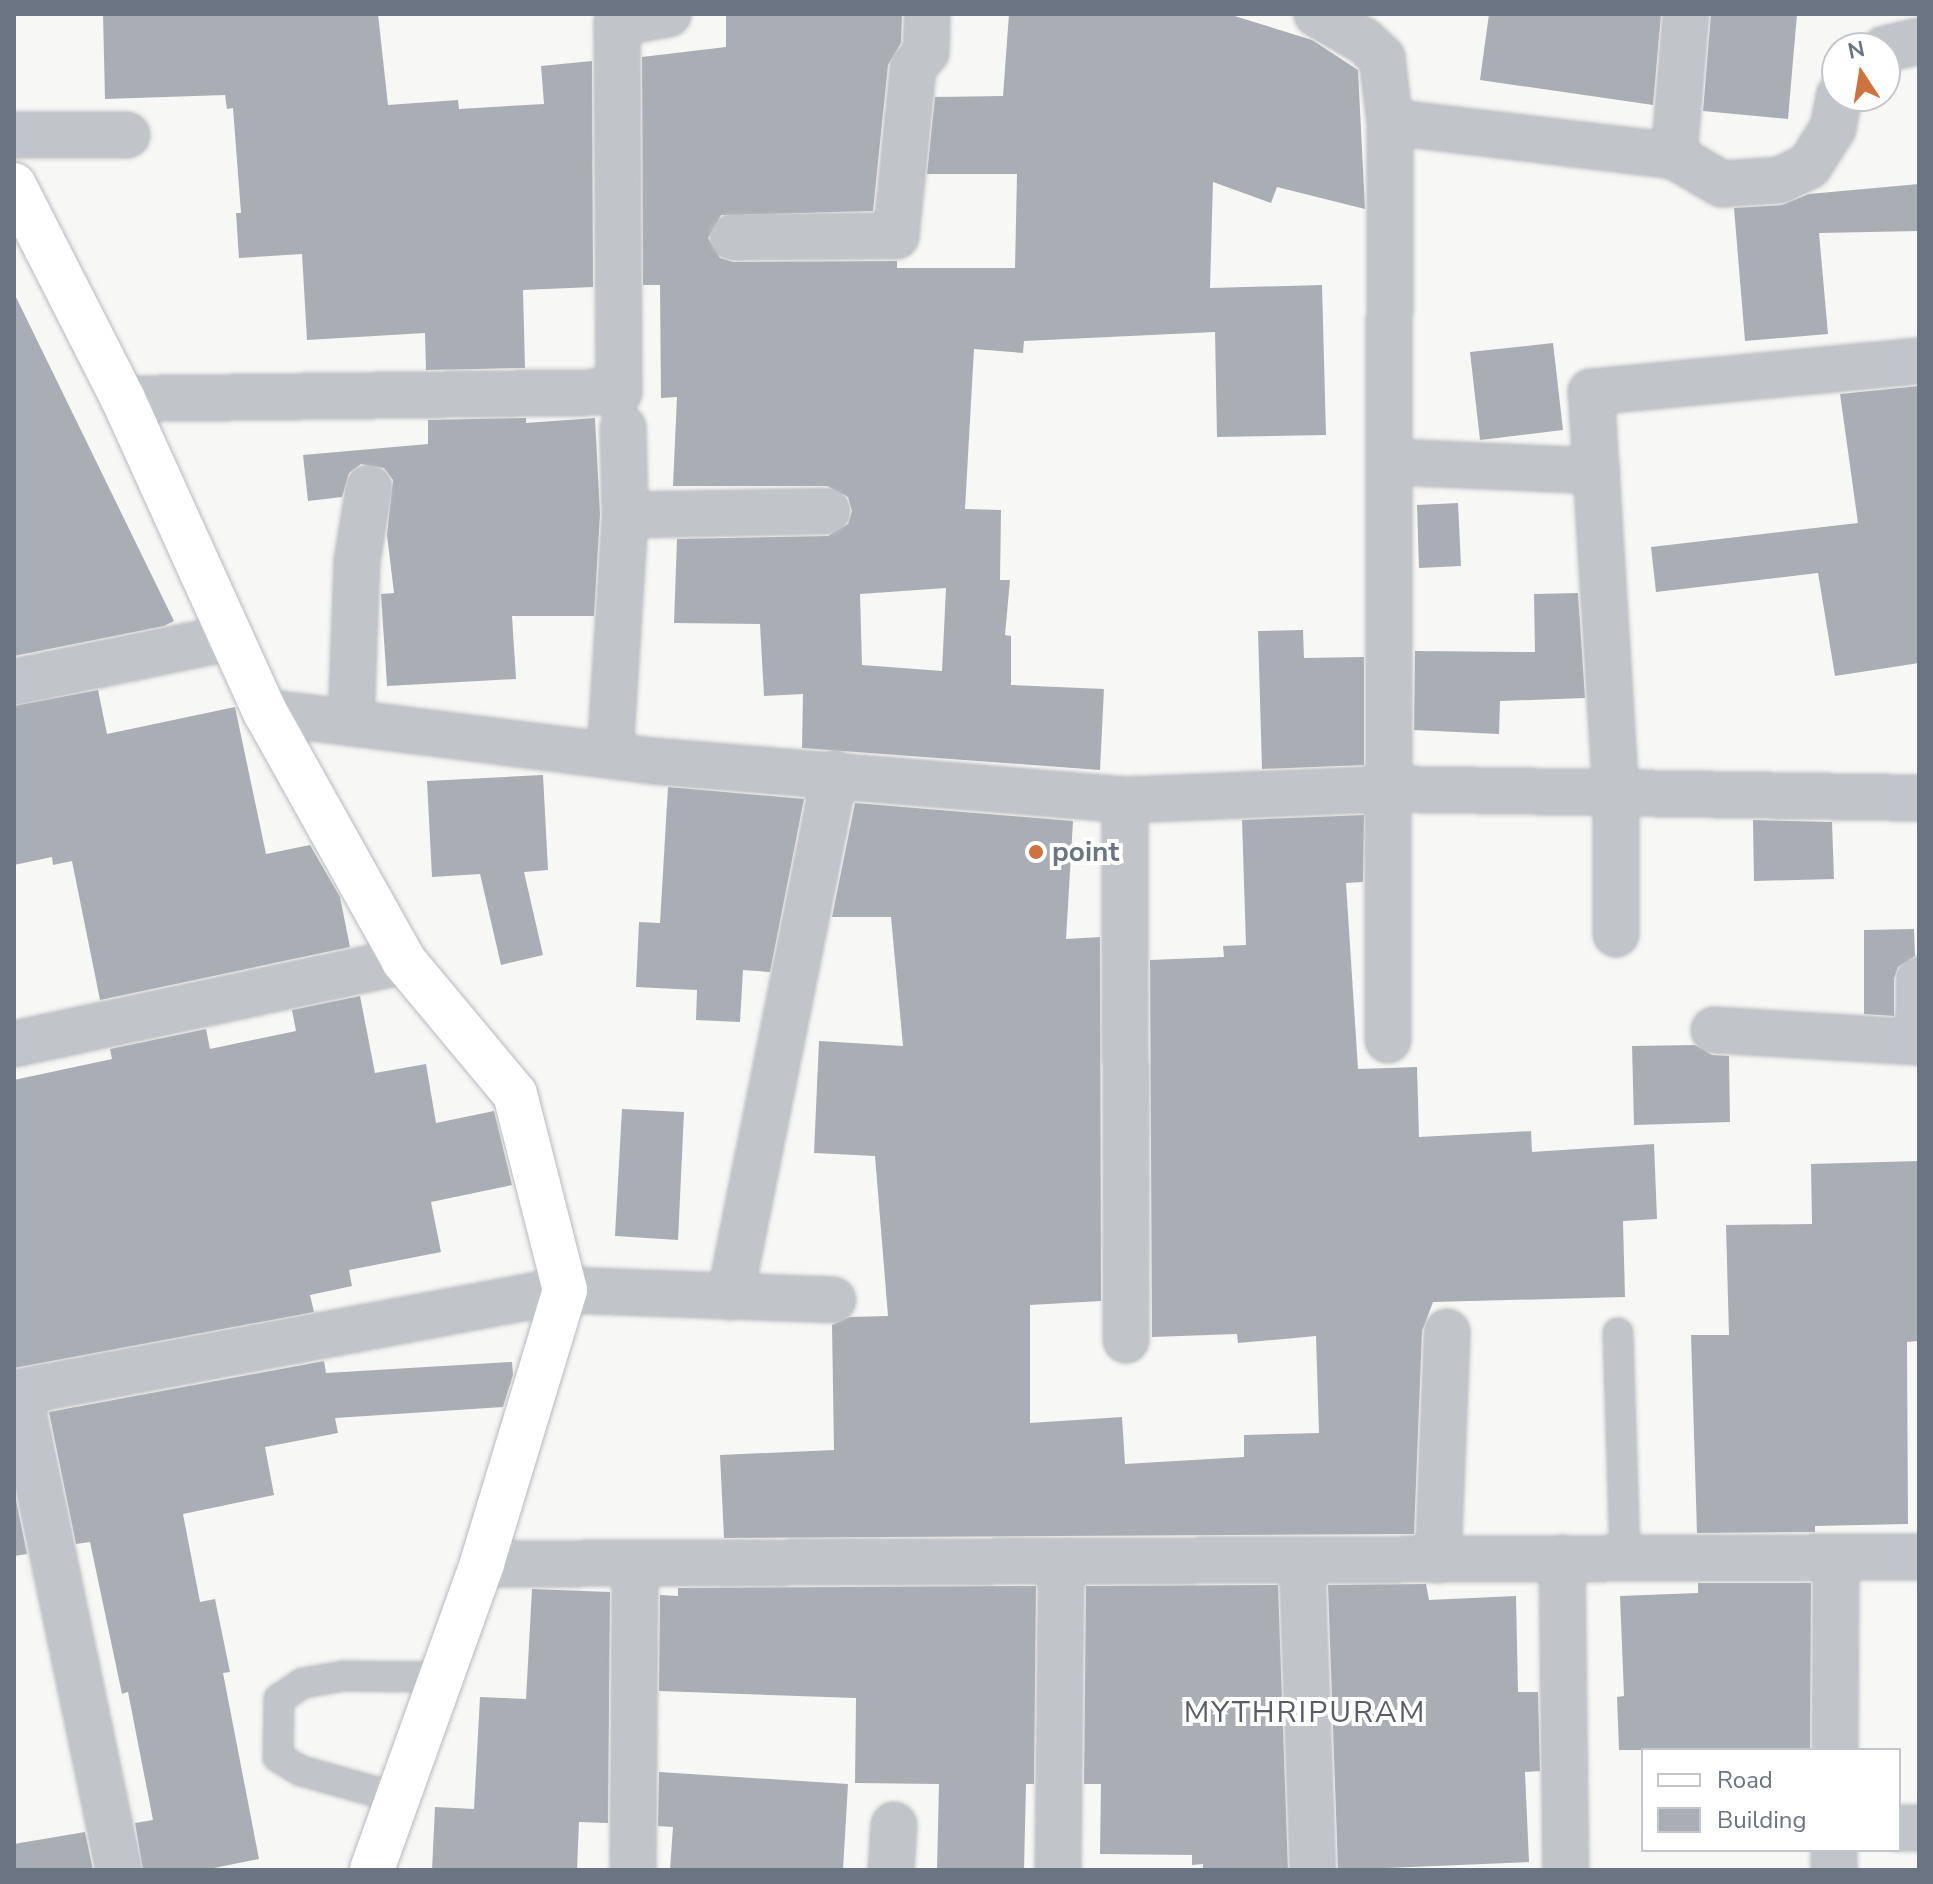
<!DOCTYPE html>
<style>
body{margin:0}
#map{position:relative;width:1933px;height:1884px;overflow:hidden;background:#f7f7f5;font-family:"Nunito Sans",sans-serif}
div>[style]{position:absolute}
.building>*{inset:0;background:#a9aeb4}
.roads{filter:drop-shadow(0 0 2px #b6b9be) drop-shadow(0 0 2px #b6b9be)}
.service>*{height:28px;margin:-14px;padding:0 14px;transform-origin:14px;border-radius:14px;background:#c1c4c8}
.minor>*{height:44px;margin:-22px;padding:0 22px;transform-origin:22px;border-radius:22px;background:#c1c4c8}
.secondary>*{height:44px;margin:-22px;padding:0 22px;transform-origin:22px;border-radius:22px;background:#fff}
.dots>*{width:22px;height:22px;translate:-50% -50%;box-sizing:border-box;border:4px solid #fff;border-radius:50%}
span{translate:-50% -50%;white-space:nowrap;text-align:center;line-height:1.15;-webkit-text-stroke:8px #fff;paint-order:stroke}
.poi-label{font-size:28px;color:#6a7482;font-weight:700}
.left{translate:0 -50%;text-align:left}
.neighbourhood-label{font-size:30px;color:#575e68;letter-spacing:2px}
.frame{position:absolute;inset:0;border:16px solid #6a7482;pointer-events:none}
.legend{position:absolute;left:1641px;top:1748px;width:260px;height:104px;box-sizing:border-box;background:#fff;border:2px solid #c3c7cd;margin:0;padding:10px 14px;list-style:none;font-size:24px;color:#6a7482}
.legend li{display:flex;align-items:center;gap:16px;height:40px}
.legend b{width:40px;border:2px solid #c3c7cd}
.north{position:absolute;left:1821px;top:32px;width:80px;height:80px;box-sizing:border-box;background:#fff;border:2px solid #c3c7cd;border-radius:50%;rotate:348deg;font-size:22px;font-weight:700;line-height:32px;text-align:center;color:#6a7482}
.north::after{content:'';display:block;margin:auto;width:28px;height:36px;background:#ce733e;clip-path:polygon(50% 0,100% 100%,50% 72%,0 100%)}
</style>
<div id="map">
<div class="building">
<div style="clip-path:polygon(103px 14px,378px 14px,388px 105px,458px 100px,459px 109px,544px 104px,541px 66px,592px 61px,593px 287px,523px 290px,525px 368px,426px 370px,425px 333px,307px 340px,302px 254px,239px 258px,236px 213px,241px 213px,233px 108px,227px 109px,225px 95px,105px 99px)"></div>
<div style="clip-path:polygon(evenodd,726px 14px,902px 14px,901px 43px,888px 65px,873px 211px,721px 215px,708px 238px,720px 258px,733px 262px,897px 261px,897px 268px,1015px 268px,1017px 174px,927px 174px,935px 97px,1003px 96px,1009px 14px,1228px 14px,1312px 40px,1358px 70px,1365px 209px,1277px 187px,1271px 203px,1213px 182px,1210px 288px,1322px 285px,1326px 435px,1217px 437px,1215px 332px,1024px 341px,1023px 353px,974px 349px,965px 509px,1001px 510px,1000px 580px,1010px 580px,1005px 635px,1011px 636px,1011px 685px,1104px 689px,1100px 770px,802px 748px,803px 694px,764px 696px,760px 624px,674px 623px,677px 539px,828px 536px,848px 524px,852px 511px,848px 497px,827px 486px,673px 486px,677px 397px,661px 398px,660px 285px,643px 285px,642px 57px,726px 47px,726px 14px,946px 588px,942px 671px,862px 665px,860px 594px,946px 588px)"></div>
<div style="clip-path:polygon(1489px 14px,1661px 14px,1653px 105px,1480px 80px)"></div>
<div style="clip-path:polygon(1711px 14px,1797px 14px,1788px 119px,1703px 111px)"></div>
<div style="clip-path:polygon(1919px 184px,1919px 231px,1819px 233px,1828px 334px,1745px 341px,1734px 208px,1782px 205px,1809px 194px)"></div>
<div style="clip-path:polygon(14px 293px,174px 621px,164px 626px,14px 656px)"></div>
<div style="clip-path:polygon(1553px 343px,1563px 430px,1480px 440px,1470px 352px)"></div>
<div style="clip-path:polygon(1919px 386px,1919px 663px,1835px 676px,1818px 573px,1656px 592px,1651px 547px,1858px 523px,1840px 394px)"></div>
<div style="clip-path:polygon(526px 418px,526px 423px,595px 418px,600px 514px,594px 616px,512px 616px,516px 679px,387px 686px,381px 594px,394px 593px,387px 535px,393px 480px,384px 468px,361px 464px,349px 473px,342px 497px,308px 501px,303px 455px,428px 444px,428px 420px)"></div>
<div style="clip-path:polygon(1458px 503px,1461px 566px,1419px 568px,1417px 505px)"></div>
<div style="clip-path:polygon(1578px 593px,1585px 698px,1500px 701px,1499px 734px,1414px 730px,1415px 651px,1535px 652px,1534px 594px)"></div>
<div style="clip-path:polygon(1303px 630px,1304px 658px,1364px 657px,1364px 765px,1262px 769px,1258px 631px)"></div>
<div style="clip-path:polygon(98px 690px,107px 734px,235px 707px,266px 854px,310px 845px,340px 897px,350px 947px,100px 1000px,72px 861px,53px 865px,52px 857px,14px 865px,14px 706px)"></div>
<div style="clip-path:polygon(543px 775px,548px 870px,524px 872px,543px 955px,501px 965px,480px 874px,432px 877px,427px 781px)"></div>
<div style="clip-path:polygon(668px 787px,804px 799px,770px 972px,743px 970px,740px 1022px,696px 1020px,697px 990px,636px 987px,639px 922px,660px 923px)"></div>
<div style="clip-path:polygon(855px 803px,1073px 821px,1066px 939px,1100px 937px,1101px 1301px,1030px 1305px,1030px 1423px,1122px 1417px,1125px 1464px,1244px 1457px,1244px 1435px,1319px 1433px,1316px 1336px,1238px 1343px,1237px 1334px,1152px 1337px,1150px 960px,1224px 957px,1223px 946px,1246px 945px,1242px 820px,1364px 815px,1363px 882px,1346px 883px,1358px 1069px,1417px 1067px,1419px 1137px,1531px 1131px,1532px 1152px,1654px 1144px,1657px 1219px,1623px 1221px,1625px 1297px,1433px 1302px,1422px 1331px,1414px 1534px,724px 1538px,720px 1455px,834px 1450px,832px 1325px,850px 1317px,888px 1316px,875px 1156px,814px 1153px,819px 1041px,903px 1046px,891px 917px,832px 917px)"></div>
<div style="clip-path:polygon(1753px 820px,1832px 822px,1834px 879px,1754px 881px)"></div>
<div style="clip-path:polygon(1914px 929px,1915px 956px,1898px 967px,1894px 979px,1894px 1016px,1864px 1014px,1864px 930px)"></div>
<div style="clip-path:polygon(360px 996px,375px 1073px,426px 1064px,436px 1123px,494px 1111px,512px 1185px,431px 1202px,441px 1252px,349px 1270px,352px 1286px,310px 1295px,314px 1312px,14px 1368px,14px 1080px,112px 1059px,110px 1049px,206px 1029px,210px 1049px,296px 1031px,292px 1010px)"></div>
<div style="clip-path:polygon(1695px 1045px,1712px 1055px,1729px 1056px,1730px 1122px,1634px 1125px,1632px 1046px)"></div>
<div style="clip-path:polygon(622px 1109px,684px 1112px,678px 1240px,615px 1236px)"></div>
<div style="clip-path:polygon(1919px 1161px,1917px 1341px,1907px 1342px,1908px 1524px,1815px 1526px,1815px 1532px,1697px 1533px,1691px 1335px,1729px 1335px,1726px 1225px,1812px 1224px,1811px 1164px)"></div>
<div style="clip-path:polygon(324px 1361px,326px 1373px,512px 1362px,513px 1375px,503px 1407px,335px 1418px,338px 1433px,265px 1447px,274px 1495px,183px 1514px,200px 1602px,215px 1599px,230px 1672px,223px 1673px,259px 1859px,204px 1870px,143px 1870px,135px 1823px,153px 1820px,128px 1692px,122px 1694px,90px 1542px,76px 1544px,49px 1412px)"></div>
<div style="clip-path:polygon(14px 1490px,27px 1554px,14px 1556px)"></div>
<div style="clip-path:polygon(1698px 1583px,1811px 1583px,1810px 1750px,1619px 1750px,1617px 1697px,1624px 1696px,1620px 1596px,1698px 1593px)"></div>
<div style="clip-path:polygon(1426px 1584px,1429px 1600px,1516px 1596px,1518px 1692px,1538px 1692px,1540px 1771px,1525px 1772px,1529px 1862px,1338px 1870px,1328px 1585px)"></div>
<div style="clip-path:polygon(1278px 1585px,1288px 1870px,1203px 1870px,1203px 1864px,1192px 1865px,1192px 1855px,1100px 1854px,1101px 1784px,1084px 1784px,1086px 1586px)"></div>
<div style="clip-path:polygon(1036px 1586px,1034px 1784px,1026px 1784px,1024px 1870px,937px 1870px,939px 1784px,855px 1783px,856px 1698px,659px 1691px,660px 1595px,678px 1596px,678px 1588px)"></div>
<div style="clip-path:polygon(532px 1589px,610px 1592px,608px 1823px,579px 1822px,577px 1870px,432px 1870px,435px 1807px,474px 1809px,480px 1697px,526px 1699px)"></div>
<div style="clip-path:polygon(659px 1772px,848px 1784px,843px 1870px,670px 1870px,673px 1827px,658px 1826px)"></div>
<div style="clip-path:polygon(85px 1832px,93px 1870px,14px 1870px,14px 1844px)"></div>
</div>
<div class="roads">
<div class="service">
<div style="left:1618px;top:1333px;width:225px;rotate:88.2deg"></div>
<div style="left:398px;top:1798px;width:101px;rotate:-164.4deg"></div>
<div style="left:301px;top:1771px;width:27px;rotate:-149deg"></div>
<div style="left:278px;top:1757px;width:58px;rotate:-89deg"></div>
<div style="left:279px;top:1699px;width:29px;rotate:-34deg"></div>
<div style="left:303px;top:1683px;width:41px;rotate:-9.9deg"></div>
<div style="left:343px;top:1676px;width:99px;rotate:0.6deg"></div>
</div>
<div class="minor">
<div style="left:1317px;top:14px;width:54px;rotate:29.9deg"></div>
<div style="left:1364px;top:41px;width:25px;rotate:43deg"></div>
<div style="left:1382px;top:58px;width:64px;rotate:82.9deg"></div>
<div style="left:1390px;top:122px;width:286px;rotate:6.8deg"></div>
<div style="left:1674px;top:156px;width:56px;rotate:30.3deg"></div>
<div style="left:1722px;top:184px;width:58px;rotate:-3.9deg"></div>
<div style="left:1780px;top:180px;width:32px;rotate:-26deg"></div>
<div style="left:1809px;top:166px;width:45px;rotate:-57.7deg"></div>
<div style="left:1833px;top:128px;width:33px;rotate:-79deg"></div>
<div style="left:1885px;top:49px;width:35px;rotate:-13deg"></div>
<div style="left:14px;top:135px;width:113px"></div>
<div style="left:1674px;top:156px;width:143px;rotate:-85.2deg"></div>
<div style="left:733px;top:237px;width:163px;rotate:-0.4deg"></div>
<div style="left:896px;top:236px;width:169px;rotate:-84.2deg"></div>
<div style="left:913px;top:68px;width:21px;rotate:-51deg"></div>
<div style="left:926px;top:52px;width:38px;rotate:-88deg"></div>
<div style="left:123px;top:399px;width:496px;rotate:-0.8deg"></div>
<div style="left:619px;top:392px;width:369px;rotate:-90.3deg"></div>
<div style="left:617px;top:23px;width:52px;rotate:-10deg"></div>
<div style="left:1393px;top:462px;width:204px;rotate:2.5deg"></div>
<div style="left:625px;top:515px;width:202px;rotate:-1.1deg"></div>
<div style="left:14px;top:682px;width:219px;rotate:-11.6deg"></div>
<div style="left:265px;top:712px;width:391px;rotate:7.2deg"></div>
<div style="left:653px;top:761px;width:474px;rotate:4.7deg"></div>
<div style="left:1125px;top:800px;width:263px;rotate:-2.4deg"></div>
<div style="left:1388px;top:789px;width:531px;rotate:0.97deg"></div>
<div style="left:351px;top:723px;width:162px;rotate:-87.9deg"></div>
<div style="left:357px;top:561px;width:74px;rotate:-80.7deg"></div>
<div style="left:610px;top:755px;width:240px;rotate:-86.4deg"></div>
<div style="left:625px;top:515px;width:87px;rotate:-91.3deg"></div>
<div style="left:1125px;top:800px;width:540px;rotate:89.89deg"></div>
<div style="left:1616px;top:934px;width:138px;rotate:-90deg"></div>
<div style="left:1616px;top:796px;width:405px;rotate:-93.5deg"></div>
<div style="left:1591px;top:392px;width:329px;rotate:-5.4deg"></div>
<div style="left:1919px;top:980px;width:44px;rotate:90deg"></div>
<div style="left:1714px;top:1030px;width:205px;rotate:3.4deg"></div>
<div style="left:1388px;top:1040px;width:918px;rotate:-89.88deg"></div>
<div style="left:14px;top:1044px;width:399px;rotate:-12deg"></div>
<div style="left:730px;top:1297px;width:534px;rotate:-78.67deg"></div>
<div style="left:19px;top:1392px;width:488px;rotate:78.2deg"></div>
<div style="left:14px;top:1393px;width:561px;rotate:-10.59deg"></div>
<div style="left:565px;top:1290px;width:268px;rotate:2.1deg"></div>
<div style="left:1562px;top:1558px;width:312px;rotate:89.3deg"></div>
<div style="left:1302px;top:1560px;width:310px;rotate:88deg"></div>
<div style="left:1438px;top:1560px;width:228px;rotate:-87.7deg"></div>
<div style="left:482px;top:1564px;width:1437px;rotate:-0.28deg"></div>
<div style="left:1835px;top:1750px;width:193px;rotate:-89.7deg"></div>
<div style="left:1899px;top:1828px;width:20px"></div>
<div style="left:633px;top:1870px;width:306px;rotate:-89.6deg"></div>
<div style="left:891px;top:1870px;width:45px;rotate:-86.2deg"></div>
<div style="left:1058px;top:1870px;width:308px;rotate:-89.4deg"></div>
<div style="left:1834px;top:1870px;width:20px;rotate:-90deg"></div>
</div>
<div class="secondary">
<div style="left:14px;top:185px;width:240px;rotate:63deg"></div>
<div style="left:123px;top:399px;width:344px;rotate:65.6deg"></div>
<div style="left:265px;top:712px;width:285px;rotate:60.8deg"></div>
<div style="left:404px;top:961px;width:173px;rotate:50.2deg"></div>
<div style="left:515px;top:1094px;width:202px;rotate:75.7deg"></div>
<div style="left:565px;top:1290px;width:286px;rotate:106.9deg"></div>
<div style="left:482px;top:1564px;width:325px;rotate:109.8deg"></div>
</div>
</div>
<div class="dots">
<div style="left:1036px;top:852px;background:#ce733e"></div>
</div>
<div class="poi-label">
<span class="left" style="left:1052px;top:852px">point</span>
</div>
<div class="neighbourhood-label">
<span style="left:1305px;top:1713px">MYTHRIPURAM</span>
</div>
<div class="frame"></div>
<ul class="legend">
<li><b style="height:10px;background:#fff"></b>Road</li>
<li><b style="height:22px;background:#a9aeb4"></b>Building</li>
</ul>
<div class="north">N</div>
</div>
